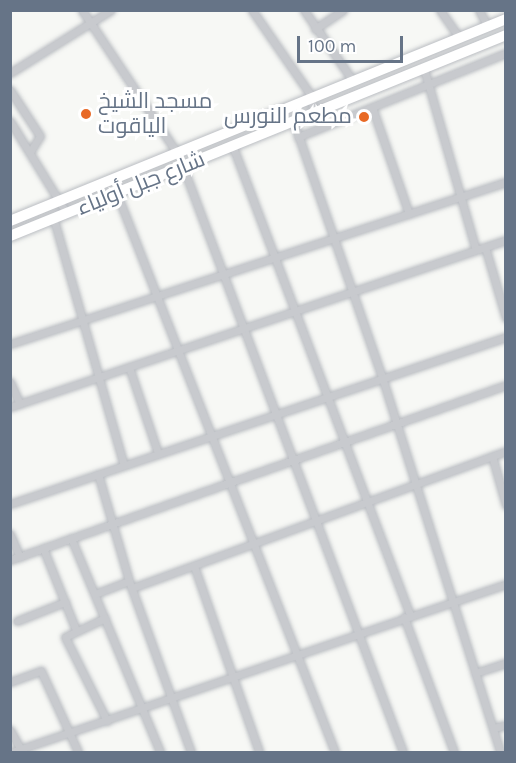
<!DOCTYPE html>
<meta charset="utf-8">
<style>
body{margin:0}
#map{position:relative;width:516px;height:763px;overflow:hidden;background:#f7f8f5;font-family:Karla,Cairo,sans-serif}
div>[style]{position:absolute}
.roads{filter:drop-shadow(0 0 2px #babdc2) drop-shadow(0 0 2px #babdc2)}
.street>*{height:7px;margin:-3.5px;padding:0 3.5px;transform-origin:3.5px;border-radius:3.5px;background:#c8cace}
.primary>*{height:10px;margin:-5px;padding:0 5px;transform-origin:5px;border-radius:5px;background:#fff}
.dots>*{width:16px;height:16px;translate:-50% -50%;box-sizing:border-box;border:3px solid #fff;border-radius:50%}
span{translate:-50% -50%;white-space:nowrap;text-align:center;line-height:1.15;-webkit-text-stroke:6px #fff;paint-order:stroke}
.poi-label{font-size:22px;color:#667487}
.left{translate:0 -50%;text-align:left}
.right{translate:-100% -50%;text-align:right}
.street-label{font-size:22px;color:#667487}
.frame{position:absolute;inset:0;border:12px solid #667487;pointer-events:none}
.scale{position:absolute;left:297px;top:36px;width:106px;height:27px;box-sizing:border-box;border:3px solid #667487;border-top:0;padding-left:8px;font-size:18px;line-height:21px;white-space:nowrap;color:#667487;-webkit-text-stroke:4px #fff;paint-order:stroke}
</style>
<div id="map">
<div class="roads">
<div class="street">
<div style="left:82px;top:10px;width:172px;rotate:56.4deg"></div>
<div style="left:252px;top:10px;width:106px;rotate:55.4deg"></div>
<div style="left:312px;top:97px;width:18px;rotate:87deg"></div>
<div style="left:304px;top:10px;width:86px;rotate:55.4deg"></div>
<div style="left:440px;top:10px;width:35px;rotate:55deg"></div>
<div style="left:479px;top:10px;width:19px;rotate:62deg"></div>
<div style="left:315px;top:29px;width:34px;rotate:-34deg"></div>
<div style="left:424px;top:69px;width:188px;rotate:74deg"></div>
<div style="left:10px;top:73px;width:119px;rotate:-32deg"></div>
<div style="left:10px;top:90px;width:55px;rotate:56.9deg"></div>
<div style="left:40px;top:136px;width:19px;rotate:122deg"></div>
<div style="left:372px;top:107px;width:113px;rotate:70.9deg"></div>
<div style="left:10px;top:121px;width:109px;rotate:58.5deg"></div>
<div style="left:294px;top:123px;width:269px;rotate:70.9deg"></div>
<div style="left:382px;top:377px;width:393px;rotate:72.5deg"></div>
<div style="left:298px;top:137px;width:224px;rotate:-22deg"></div>
<div style="left:233px;top:147px;width:500px;rotate:69.28deg"></div>
<div style="left:183px;top:167px;width:625px;rotate:69.39deg"></div>
<div style="left:117px;top:194px;width:599px;rotate:68.66deg"></div>
<div style="left:54px;top:220px;width:255px;rotate:74.1deg"></div>
<div style="left:485px;top:247px;width:74px;rotate:73.5deg"></div>
<div style="left:10px;top:344px;width:522px;rotate:-18.09deg"></div>
<div style="left:129px;top:367px;width:91px;rotate:71.4deg"></div>
<div style="left:10px;top:382px;width:24px;rotate:66deg"></div>
<div style="left:10px;top:407px;width:523px;rotate:-18.61deg"></div>
<div style="left:492px;top:456px;width:51px;rotate:74.1deg"></div>
<div style="left:98px;top:474px;width:111px;rotate:73.8deg"></div>
<div style="left:129px;top:581px;width:182px;rotate:70.1deg"></div>
<div style="left:10px;top:504px;width:523px;rotate:-18.61deg"></div>
<div style="left:10px;top:534px;width:25px;rotate:67deg"></div>
<div style="left:71px;top:538px;width:232px;rotate:67.4deg"></div>
<div style="left:43px;top:548px;width:88px;rotate:68.1deg"></div>
<div style="left:10px;top:560px;width:526px;rotate:-19.43deg"></div>
<div style="left:194px;top:566px;width:197px;rotate:70.7deg"></div>
<div style="left:132px;top:588px;width:398px;rotate:-20.1deg"></div>
<div style="left:95px;top:594px;width:36px;rotate:-21deg"></div>
<div style="left:404px;top:617px;width:144px;rotate:69.7deg"></div>
<div style="left:105px;top:618px;width:44px;rotate:154.6deg"></div>
<div style="left:65px;top:637px;width:94px;rotate:63.4deg"></div>
<div style="left:17px;top:621px;width:52px;rotate:-21.6deg"></div>
<div style="left:475px;top:673px;width:33px;rotate:-18deg"></div>
<div style="left:10px;top:682px;width:33px;rotate:-20deg"></div>
<div style="left:41px;top:671px;width:89px;rotate:65.4deg"></div>
<div style="left:493px;top:728px;width:13px;rotate:-13deg"></div>
<div style="left:10px;top:730px;width:25px;rotate:61deg"></div>
<div style="left:12px;top:752px;width:522px;rotate:-18.78deg"></div>
</div>
<div class="primary">
<div style="left:10px;top:221px;width:536px;rotate:-22.16deg"></div>
<div style="left:10px;top:236px;width:535px;rotate:-22.06deg"></div>
</div>
</div>
<div class="dots">
<div style="left:86px;top:114px;background:#e86925"></div>
<div style="left:364px;top:117px;background:#e86925"></div>
</div>
<div class="poi-label">
<span class="left" style="left:98px;top:114px">مسجد الشيخ<br>الياقوت</span>
<span class="right" style="left:352px;top:117px">مطعم النورس</span>
</div>
<div class="street-label">
<span style="left:141px;top:184px;rotate:-22deg">شارع جبل أولياء</span>
</div>
<div class="frame"></div>
<div class="scale">100 m</div>
</div>
